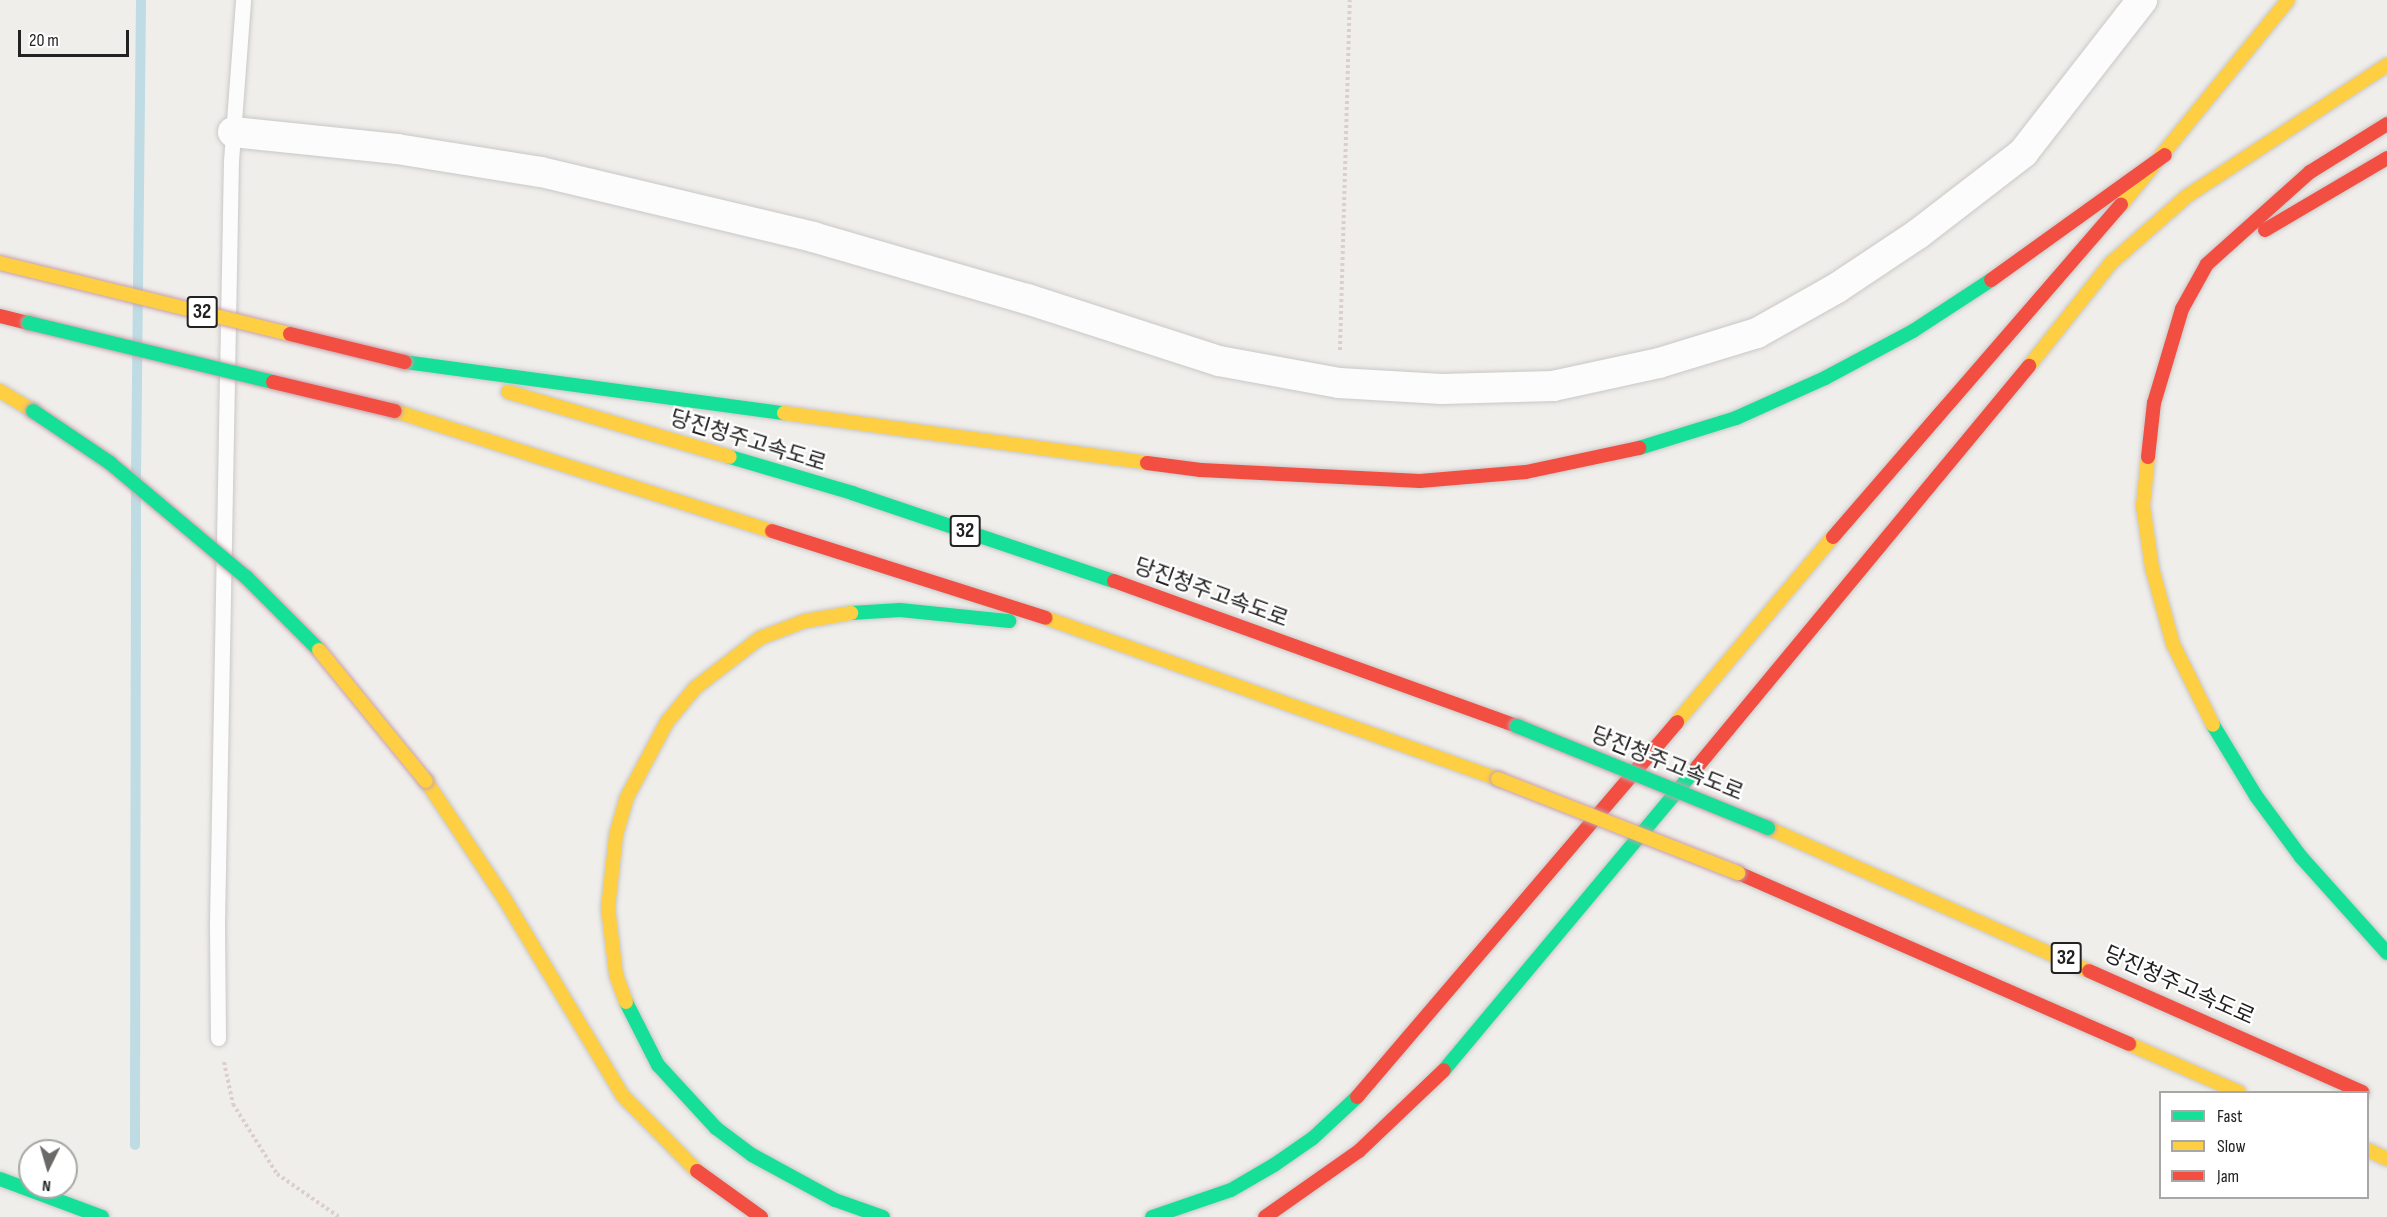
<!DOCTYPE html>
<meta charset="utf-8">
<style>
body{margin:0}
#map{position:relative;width:2387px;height:1217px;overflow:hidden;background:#f0eeeb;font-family:"Sofia Sans Condensed","Noto Sans KR",sans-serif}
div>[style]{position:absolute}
.stream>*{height:10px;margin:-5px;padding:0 5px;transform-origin:5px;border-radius:5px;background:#bfdbe3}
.path>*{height:4px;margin-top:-2px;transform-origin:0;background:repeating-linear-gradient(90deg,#dccecd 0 3px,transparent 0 6px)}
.roads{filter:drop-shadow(0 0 2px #c9c8c7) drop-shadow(0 0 2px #c9c8c7)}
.lane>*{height:15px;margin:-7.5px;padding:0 7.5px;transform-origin:7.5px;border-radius:7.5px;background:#fdfcfc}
.street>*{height:30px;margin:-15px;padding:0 15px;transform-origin:15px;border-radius:15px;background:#fdfcfc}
.fast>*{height:14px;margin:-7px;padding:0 7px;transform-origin:7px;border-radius:7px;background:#16e098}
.slow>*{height:14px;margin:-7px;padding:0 7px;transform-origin:7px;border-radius:7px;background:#ffcf43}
.jam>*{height:14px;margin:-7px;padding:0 7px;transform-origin:7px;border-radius:7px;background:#f24e42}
.bridges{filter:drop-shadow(0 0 2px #c5a2ac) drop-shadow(0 0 2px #c5a2ac)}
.fast-bridge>*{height:14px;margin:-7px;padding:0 7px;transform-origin:7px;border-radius:7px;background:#16e098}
.slow-bridge>*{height:14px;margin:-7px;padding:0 7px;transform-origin:7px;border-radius:7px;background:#ffcf43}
.jam-bridge>*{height:14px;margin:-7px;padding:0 7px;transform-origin:7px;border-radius:7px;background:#f24e42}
span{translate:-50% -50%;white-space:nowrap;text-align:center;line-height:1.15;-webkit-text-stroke:4.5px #fff;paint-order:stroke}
.shield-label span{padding:2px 4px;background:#fff;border:2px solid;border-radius:4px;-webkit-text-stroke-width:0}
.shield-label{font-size:21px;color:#222;font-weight:700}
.street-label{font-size:22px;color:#222}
.legend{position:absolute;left:2159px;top:1091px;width:210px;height:108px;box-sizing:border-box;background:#fff;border:2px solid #a7a7a7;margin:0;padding:8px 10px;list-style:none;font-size:18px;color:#222}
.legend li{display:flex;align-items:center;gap:12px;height:30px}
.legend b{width:30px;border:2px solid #a7a7a7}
.north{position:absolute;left:18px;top:1139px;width:60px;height:60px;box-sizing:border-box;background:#fff;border:2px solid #a7a7a7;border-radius:50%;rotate:185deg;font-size:16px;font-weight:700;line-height:24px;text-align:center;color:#222}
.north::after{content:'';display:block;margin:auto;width:21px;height:27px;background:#6a6968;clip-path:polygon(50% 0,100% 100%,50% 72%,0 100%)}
.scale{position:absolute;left:18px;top:30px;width:111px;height:27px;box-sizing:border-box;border:3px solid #222;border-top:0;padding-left:8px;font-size:18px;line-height:21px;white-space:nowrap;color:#222;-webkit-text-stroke:4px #fff;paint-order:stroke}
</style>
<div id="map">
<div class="stream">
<div style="left:136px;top:477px;width:477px;rotate:-89.4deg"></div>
<div style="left:135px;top:1145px;width:653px;rotate:-89.91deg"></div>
</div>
<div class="path">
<div style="left:1340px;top:350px;width:350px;rotate:-88.4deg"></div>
<div style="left:224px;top:1062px;width:43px;rotate:77.9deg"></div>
<div style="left:233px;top:1104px;width:83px;rotate:57.8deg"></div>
<div style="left:277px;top:1174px;width:75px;rotate:34.7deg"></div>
</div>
<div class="roads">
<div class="lane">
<div style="left:218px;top:1038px;width:115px;rotate:-90.5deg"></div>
<div style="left:217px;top:923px;width:762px;rotate:-88.95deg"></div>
<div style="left:231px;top:161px;width:161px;rotate:-85.7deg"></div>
</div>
<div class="street">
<div style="left:233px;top:132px;width:165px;rotate:5.9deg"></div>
<div style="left:397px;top:149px;width:146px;rotate:9.1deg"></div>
<div style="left:541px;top:172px;width:280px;rotate:13.4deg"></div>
<div style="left:813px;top:237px;width:223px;rotate:16.2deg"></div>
<div style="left:1027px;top:299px;width:202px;rotate:17.9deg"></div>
<div style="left:1219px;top:361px;width:122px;rotate:10.4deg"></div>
<div style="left:1339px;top:383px;width:103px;rotate:3.3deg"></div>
<div style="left:1442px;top:389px;width:111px;rotate:-1.5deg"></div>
<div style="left:1553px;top:386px;width:108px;rotate:-12.2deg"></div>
<div style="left:1659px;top:363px;width:102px;rotate:-17deg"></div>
<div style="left:1757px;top:333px;width:92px;rotate:-29.4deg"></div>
<div style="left:1837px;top:288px;width:97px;rotate:-33.7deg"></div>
<div style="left:1918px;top:234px;width:133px;rotate:-37.6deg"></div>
<div style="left:2023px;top:153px;width:194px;rotate:-52.1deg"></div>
</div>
<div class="fast">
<div style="left:405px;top:362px;width:382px;rotate:7.7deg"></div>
<div style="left:1639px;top:448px;width:102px;rotate:-17.2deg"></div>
<div style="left:1736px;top:418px;width:98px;rotate:-24.2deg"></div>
<div style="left:1825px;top:378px;width:100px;rotate:-28.1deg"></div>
<div style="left:1913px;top:331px;width:93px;rotate:-33.2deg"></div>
<div style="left:730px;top:457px;width:127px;rotate:16.4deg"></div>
<div style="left:852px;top:493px;width:276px;rotate:18.6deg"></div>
<div style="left:851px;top:613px;width:49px;rotate:-3.5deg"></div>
<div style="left:900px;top:610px;width:110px;rotate:5.8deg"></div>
<div style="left:2213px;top:725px;width:83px;rotate:58.8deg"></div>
<div style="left:2256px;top:796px;width:76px;rotate:53.6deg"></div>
<div style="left:2301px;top:857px;width:129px;rotate:48.1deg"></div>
<div style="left:626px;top:1002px;width:71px;rotate:63.1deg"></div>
<div style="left:658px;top:1065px;width:86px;rotate:47.4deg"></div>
<div style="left:716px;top:1128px;width:45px;rotate:36.9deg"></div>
<div style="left:752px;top:1155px;width:94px;rotate:28.5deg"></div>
<div style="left:835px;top:1200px;width:51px;rotate:19.5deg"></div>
<div style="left:1444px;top:1070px;width:395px;rotate:-50.1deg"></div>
<div style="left:0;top:1179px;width:109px;rotate:20.4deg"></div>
<div style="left:1152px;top:1217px;width:83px;rotate:-18.9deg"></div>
<div style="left:1231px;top:1190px;width:50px;rotate:-30.2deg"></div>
<div style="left:1274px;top:1165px;width:47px;rotate:-34.7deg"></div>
<div style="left:1313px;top:1138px;width:60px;rotate:-43deg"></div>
</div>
<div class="slow">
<div style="left:2121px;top:205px;width:264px;rotate:-50.8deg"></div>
<div style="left:2029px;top:366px;width:132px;rotate:-51.5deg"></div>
<div style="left:2111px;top:263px;width:101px;rotate:-41.4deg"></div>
<div style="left:2187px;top:196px;width:239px;rotate:-33.2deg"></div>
<div style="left:0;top:391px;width:39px;rotate:31deg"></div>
<div style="left:508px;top:392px;width:231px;rotate:16.3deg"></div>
<div style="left:395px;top:411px;width:396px;rotate:17.7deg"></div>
<div style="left:784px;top:413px;width:366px;rotate:7.8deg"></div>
<div style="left:2148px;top:457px;width:49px;rotate:95.8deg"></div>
<div style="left:2143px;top:506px;width:63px;rotate:81.7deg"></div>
<div style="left:2152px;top:568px;width:79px;rotate:74.6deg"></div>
<div style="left:2173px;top:644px;width:90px;rotate:63.7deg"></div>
<div style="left:1046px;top:618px;width:480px;rotate:19.6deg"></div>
<div style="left:1677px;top:722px;width:242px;rotate:-49.9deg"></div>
<div style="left:426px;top:781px;width:141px;rotate:56.3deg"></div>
<div style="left:504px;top:898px;width:231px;rotate:59deg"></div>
<div style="left:623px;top:1096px;width:105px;rotate:45.4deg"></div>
<div style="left:1768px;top:828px;width:351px;rotate:24deg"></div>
<div style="left:626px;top:1002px;width:30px;rotate:-110deg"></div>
<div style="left:616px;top:974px;width:66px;rotate:-96.9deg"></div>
<div style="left:608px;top:908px;width:73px;rotate:-83.7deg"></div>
<div style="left:616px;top:835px;width:37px;rotate:-74deg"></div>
<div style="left:626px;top:799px;width:87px;rotate:-62deg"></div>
<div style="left:667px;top:722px;width:44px;rotate:-50.5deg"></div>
<div style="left:695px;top:688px;width:82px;rotate:-37.6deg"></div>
<div style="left:760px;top:638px;width:48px;rotate:-20.7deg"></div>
<div style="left:805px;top:621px;width:47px;rotate:-9.9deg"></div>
<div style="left:2129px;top:1044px;width:120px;rotate:23.6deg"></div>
<div style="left:2368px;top:1150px;width:21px;rotate:25deg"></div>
</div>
<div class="jam">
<div style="left:2265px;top:230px;width:142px;rotate:-30.5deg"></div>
<div style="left:1991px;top:280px;width:214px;rotate:-35.7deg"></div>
<div style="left:0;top:316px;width:30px;rotate:14deg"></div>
<div style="left:2148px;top:457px;width:54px;rotate:-83.7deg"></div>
<div style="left:2154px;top:403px;width:98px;rotate:-73.4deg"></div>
<div style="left:2182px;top:309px;width:51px;rotate:-60.9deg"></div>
<div style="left:2207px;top:264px;width:138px;rotate:-41.8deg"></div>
<div style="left:2310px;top:172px;width:91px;rotate:-31.9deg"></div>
<div style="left:1147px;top:463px;width:54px;rotate:7.4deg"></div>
<div style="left:1201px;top:470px;width:219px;rotate:2.9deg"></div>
<div style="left:1420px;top:481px;width:106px;rotate:-4.9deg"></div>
<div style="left:1526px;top:472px;width:116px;rotate:-12deg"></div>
<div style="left:772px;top:531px;width:287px;rotate:17.6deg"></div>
<div style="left:1833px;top:537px;width:440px;rotate:-49.1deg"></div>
<div style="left:1114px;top:581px;width:428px;rotate:19.8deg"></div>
<div style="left:1697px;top:767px;width:521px;rotate:-50.38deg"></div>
<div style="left:1738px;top:873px;width:427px;rotate:23.6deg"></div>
<div style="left:2089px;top:971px;width:299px;rotate:23.9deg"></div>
<div style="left:1357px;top:1097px;width:493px;rotate:-49.5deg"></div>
<div style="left:697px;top:1171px;width:79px;rotate:35.7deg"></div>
<div style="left:1265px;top:1217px;width:115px;rotate:-35.1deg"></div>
<div style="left:1359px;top:1151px;width:117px;rotate:-43.6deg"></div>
</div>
</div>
<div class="bridges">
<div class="fast-bridge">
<div style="left:29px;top:323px;width:251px;rotate:13.6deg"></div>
<div style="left:33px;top:411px;width:93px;rotate:34deg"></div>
<div style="left:110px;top:463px;width:177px;rotate:40deg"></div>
<div style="left:246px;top:577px;width:103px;rotate:45deg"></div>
<div style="left:1517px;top:726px;width:271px;rotate:22.1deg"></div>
</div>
<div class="slow-bridge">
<div style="left:0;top:263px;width:299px;rotate:13.8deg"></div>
<div style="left:319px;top:650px;width:169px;rotate:50.8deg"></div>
<div style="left:1498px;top:779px;width:258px;rotate:21.4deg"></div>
</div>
<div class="jam-bridge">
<div style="left:290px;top:334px;width:118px;rotate:13.7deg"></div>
<div style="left:273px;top:382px;width:125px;rotate:13.4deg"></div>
</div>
</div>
<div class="shield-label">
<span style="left:202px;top:312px">32</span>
<span style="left:965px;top:531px">32</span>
<span style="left:2066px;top:958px">32</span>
</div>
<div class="street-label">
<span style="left:748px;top:441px;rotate:17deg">당진청주고속도로</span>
<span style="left:1211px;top:593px;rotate:20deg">당진청주고속도로</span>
<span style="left:1667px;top:764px;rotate:22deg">당진청주고속도로</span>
<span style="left:2179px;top:986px;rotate:24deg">당진청주고속도로</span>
</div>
<ul class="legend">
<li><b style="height:8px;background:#16e098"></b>Fast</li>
<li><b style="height:8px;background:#ffcf43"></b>Slow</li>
<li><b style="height:8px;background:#f24e42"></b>Jam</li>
</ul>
<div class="north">N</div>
<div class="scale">20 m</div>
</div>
